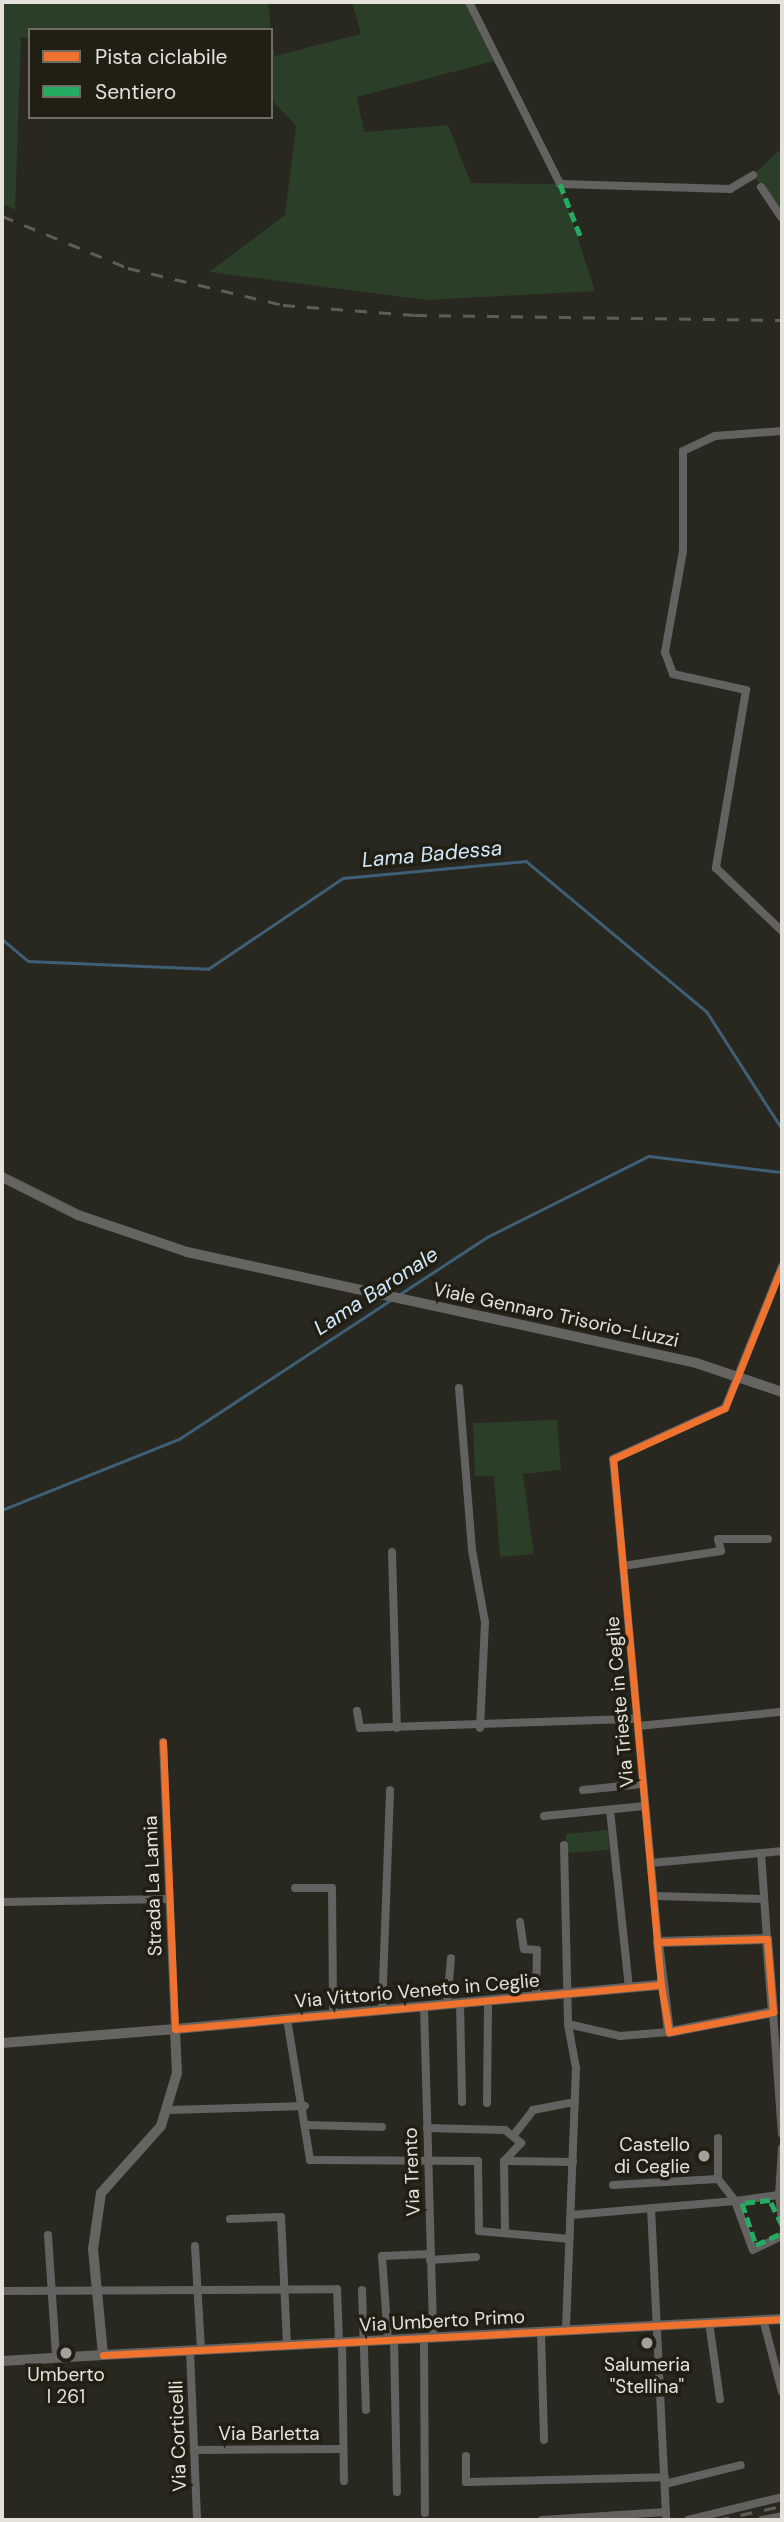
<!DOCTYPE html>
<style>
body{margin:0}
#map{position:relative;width:784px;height:2522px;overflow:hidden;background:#282720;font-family:"DM Sans",sans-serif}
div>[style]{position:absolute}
.green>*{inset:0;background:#2b3f28}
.stream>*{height:2.5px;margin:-1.25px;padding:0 1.25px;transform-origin:1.25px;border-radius:1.25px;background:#3f5f76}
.minor>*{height:8px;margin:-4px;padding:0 4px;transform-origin:4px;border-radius:4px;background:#636260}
.tertiary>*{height:10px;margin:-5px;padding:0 5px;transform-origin:5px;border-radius:5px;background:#636260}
.secondary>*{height:10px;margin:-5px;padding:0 5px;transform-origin:5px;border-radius:5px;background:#656461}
.rail>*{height:2.5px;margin-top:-1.25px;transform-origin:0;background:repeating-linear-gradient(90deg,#5e5d58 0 12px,transparent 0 24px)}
.quiet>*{height:5px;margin-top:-2.5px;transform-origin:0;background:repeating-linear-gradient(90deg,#26ab63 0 10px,transparent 0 15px)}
.cycleway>*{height:7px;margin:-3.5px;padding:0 3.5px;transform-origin:3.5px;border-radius:3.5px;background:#ef722f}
.dots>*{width:19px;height:19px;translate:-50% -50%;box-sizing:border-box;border:4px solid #211f14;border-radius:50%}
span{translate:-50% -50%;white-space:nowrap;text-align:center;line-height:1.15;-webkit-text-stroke:7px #211f14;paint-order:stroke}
.street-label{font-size:19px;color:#e4e2db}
.poi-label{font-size:19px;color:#e4e2db}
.right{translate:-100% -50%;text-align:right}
.water-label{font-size:21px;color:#d0e8fa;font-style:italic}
.frame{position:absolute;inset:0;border:4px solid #e4e2db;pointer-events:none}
.legend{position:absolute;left:28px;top:28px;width:245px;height:91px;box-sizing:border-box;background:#211f14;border:2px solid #6f6d64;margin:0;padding:9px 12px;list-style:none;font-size:21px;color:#e4e2db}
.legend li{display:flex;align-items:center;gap:14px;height:35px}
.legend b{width:35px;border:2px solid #6f6d64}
</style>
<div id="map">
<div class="green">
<div style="clip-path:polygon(2px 2px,268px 2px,271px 30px,30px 30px,30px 39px,21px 37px,15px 210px,2px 203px)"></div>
<div style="clip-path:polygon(352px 2px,472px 2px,498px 60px,357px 97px,364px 132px,448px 125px,471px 183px,560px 184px,595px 291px,427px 300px,209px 272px,285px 215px,296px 126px,271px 99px,271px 32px,275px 56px,361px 34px)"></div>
<div style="clip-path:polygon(782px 148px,782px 214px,753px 175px)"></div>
<div style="clip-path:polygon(557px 1420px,561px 1470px,523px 1474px,534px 1554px,500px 1557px,494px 1476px,475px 1476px,473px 1423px)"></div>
<div style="clip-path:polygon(608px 1830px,609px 1850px,567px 1853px,566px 1834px)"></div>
</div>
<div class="stream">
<div style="left:2px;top:939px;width:34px;rotate:40deg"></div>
<div style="left:28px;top:961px;width:180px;rotate:2.5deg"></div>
<div style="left:208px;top:969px;width:163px;rotate:-34deg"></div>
<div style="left:343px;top:878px;width:184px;rotate:-5.3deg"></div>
<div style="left:526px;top:861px;width:236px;rotate:39.8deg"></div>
<div style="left:707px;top:1012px;width:139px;rotate:57.3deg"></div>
<div style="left:400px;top:1294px;width:104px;rotate:-33.2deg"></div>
<div style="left:487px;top:1237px;width:181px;rotate:-26.6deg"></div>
<div style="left:649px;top:1156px;width:134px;rotate:6.9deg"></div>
<div style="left:2px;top:1510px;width:191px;rotate:-21.9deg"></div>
<div style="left:179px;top:1439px;width:254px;rotate:-33.3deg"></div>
</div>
<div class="minor">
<div style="left:469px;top:2px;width:203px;rotate:63.4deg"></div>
<div style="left:560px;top:184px;width:170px;rotate:1.7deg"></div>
<div style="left:730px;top:189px;width:27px;rotate:-31deg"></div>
<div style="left:761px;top:187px;width:37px;rotate:56deg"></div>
<div style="left:782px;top:431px;width:67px;rotate:175.7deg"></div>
<div style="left:715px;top:436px;width:35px;rotate:155deg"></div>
<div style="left:683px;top:451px;width:100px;rotate:90deg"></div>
<div style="left:683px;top:551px;width:103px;rotate:100.1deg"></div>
<div style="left:665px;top:652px;width:23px;rotate:70deg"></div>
<div style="left:673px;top:674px;width:75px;rotate:12.4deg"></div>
<div style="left:746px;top:690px;width:181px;rotate:99.6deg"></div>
<div style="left:716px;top:868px;width:91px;rotate:43.7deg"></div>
<div style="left:459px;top:1388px;width:163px;rotate:85.4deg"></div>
<div style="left:472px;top:1550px;width:73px;rotate:79.8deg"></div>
<div style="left:485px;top:1622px;width:106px;rotate:92.7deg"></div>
<div style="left:392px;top:1552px;width:176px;rotate:88.4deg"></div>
<div style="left:623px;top:1566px;width:99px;rotate:-8.7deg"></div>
<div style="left:721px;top:1551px;width:12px;rotate:-104deg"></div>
<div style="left:718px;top:1539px;width:50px"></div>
<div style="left:357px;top:1711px;width:17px;rotate:80deg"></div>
<div style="left:360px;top:1728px;width:277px;rotate:-1.9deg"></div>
<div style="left:638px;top:1726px;width:145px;rotate:-5.6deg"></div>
<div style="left:163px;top:1742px;width:287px;rotate:87.6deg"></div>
<div style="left:583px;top:1790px;width:60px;rotate:-5.7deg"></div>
<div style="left:610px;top:1810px;width:179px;rotate:83.9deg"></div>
<div style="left:544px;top:1816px;width:101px;rotate:-5.7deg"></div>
<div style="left:564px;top:1845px;width:179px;rotate:88.7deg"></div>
<div style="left:568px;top:2024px;width:45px;rotate:79.7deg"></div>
<div style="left:576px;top:2068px;width:262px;rotate:92.2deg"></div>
<div style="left:761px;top:1853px;width:86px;rotate:86deg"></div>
<div style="left:651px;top:1863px;width:132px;rotate:-5.2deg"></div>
<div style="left:295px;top:1888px;width:37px"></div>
<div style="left:332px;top:1888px;width:126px;rotate:89.5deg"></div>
<div style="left:654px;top:1896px;width:110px;rotate:1.6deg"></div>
<div style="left:2px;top:1902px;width:166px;rotate:-1deg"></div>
<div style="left:520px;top:1922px;width:27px;rotate:82deg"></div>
<div style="left:524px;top:1949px;width:13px;rotate:4deg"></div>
<div style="left:537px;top:1950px;width:47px;rotate:91.2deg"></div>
<div style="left:658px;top:1942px;width:485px;rotate:-95.3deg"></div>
<div style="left:613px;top:1459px;width:123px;rotate:-24.5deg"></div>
<div style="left:725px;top:1408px;width:153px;rotate:-68.1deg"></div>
<div style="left:460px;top:2003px;width:99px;rotate:88.8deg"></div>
<div style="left:447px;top:2004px;width:46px;rotate:-85deg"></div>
<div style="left:424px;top:2006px;width:331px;rotate:88.4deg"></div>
<div style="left:382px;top:2010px;width:220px;rotate:-87.9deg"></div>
<div style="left:773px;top:2012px;width:122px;rotate:85.8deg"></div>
<div style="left:287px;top:2019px;width:143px;rotate:80.7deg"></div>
<div style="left:310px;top:2160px;width:168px;rotate:0.3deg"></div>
<div style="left:478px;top:2161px;width:70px;rotate:89.2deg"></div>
<div style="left:479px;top:2231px;width:91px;rotate:5deg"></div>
<div style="left:568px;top:2024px;width:53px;rotate:13deg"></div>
<div style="left:620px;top:2036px;width:49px;rotate:-4.7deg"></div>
<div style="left:487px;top:2103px;width:102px;rotate:-89.4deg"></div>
<div style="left:169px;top:2110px;width:136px;rotate:-1.7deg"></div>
<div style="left:306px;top:2125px;width:76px;rotate:1.5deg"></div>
<div style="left:427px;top:2128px;width:78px;rotate:1.5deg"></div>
<div style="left:505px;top:2130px;width:21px;rotate:39deg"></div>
<div style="left:521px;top:2143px;width:25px;rotate:133deg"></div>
<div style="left:504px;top:2161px;width:72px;rotate:89.2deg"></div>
<div style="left:513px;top:2136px;width:33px;rotate:-52deg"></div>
<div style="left:533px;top:2110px;width:43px;rotate:-10.8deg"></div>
<div style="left:506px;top:2161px;width:67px;rotate:0.9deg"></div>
<div style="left:718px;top:2179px;width:28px;rotate:52deg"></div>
<div style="left:613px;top:2185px;width:105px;rotate:-3.3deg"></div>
<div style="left:718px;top:2179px;width:41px;rotate:-90deg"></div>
<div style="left:779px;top:2195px;width:47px;rotate:-86.3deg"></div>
<div style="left:651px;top:2208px;width:312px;rotate:87.2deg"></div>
<div style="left:571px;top:2215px;width:165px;rotate:-4.9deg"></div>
<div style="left:230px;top:2219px;width:51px;rotate:-2.2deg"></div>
<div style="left:281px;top:2217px;width:128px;rotate:87.3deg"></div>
<div style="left:782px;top:2220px;width:25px;rotate:-97deg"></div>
<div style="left:779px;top:2195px;width:44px;rotate:172.2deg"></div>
<div style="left:735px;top:2201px;width:52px;rotate:69.8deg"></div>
<div style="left:753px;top:2250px;width:32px;rotate:-26deg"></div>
<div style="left:48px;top:2235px;width:122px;rotate:86.2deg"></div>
<div style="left:195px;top:2246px;width:104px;rotate:86.7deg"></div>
<div style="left:430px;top:2260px;width:46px;rotate:-3.7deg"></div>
<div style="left:362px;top:2290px;width:120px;rotate:88.1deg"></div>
<div style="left:2px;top:2291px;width:335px;rotate:-0.3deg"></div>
<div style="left:337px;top:2289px;width:53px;rotate:87.8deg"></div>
<div style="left:763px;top:2319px;width:75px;rotate:75.4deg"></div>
<div style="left:709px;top:2322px;width:78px;rotate:81.9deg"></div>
<div style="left:541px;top:2332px;width:108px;rotate:88.4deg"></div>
<div style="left:424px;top:2338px;width:175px;rotate:89.7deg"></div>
<div style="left:394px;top:2339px;width:153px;rotate:88.9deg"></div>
<div style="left:388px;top:2340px;width:84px;rotate:-94.1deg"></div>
<div style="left:382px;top:2256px;width:48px;rotate:-2.4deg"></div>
<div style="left:342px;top:2342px;width:139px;rotate:89.2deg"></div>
<div style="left:190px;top:2351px;width:169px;rotate:87.6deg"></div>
<div style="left:194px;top:2450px;width:149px;rotate:-0.4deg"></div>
<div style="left:466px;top:2456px;width:26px;rotate:90deg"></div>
<div style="left:466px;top:2482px;width:199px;rotate:-1.4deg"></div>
<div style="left:665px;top:2484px;width:78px;rotate:-14deg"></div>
<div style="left:542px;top:2520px;width:124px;rotate:-3.7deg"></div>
<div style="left:688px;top:2520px;width:97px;rotate:-13.7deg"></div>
<div style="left:762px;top:2520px;width:20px;rotate:-11deg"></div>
</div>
<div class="tertiary">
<div style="left:767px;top:1939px;width:73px;rotate:85.3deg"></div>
<div style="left:773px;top:2012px;width:106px;rotate:169.1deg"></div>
<div style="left:669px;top:2032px;width:91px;rotate:-97deg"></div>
<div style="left:658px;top:1942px;width:109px;rotate:-1.6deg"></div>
<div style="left:175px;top:2029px;width:488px;rotate:-5.2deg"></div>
<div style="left:103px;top:2355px;width:680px;rotate:-3.03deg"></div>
</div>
<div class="secondary">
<div style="left:2px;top:1177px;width:85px;rotate:26.6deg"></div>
<div style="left:78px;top:1215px;width:115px;rotate:18.7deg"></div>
<div style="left:187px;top:1252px;width:521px;rotate:12.3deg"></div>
<div style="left:696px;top:1363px;width:91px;rotate:18.6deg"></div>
<div style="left:2px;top:2043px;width:174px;rotate:-4.6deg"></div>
<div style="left:175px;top:2029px;width:44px;rotate:87.4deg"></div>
<div style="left:177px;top:2073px;width:55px;rotate:106.8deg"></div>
<div style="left:161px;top:2126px;width:90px;rotate:131.8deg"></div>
<div style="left:101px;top:2193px;width:57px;rotate:98.1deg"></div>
<div style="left:93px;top:2249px;width:106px;rotate:84.6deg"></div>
<div style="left:103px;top:2355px;width:101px;rotate:176.6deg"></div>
</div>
<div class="rail">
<div style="left:2px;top:216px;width:136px;rotate:22.4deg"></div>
<div style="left:128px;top:268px;width:159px;rotate:13.4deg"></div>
<div style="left:283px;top:305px;width:132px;rotate:4.3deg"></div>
<div style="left:415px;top:315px;width:367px;rotate:0.8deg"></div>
<div style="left:717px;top:2520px;width:66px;rotate:-12.2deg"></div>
</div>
<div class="quiet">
<div style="left:560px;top:184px;width:58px;rotate:68.7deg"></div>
<div style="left:782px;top:2225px;width:28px;rotate:-116deg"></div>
<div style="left:770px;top:2200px;width:28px;rotate:174deg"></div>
<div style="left:742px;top:2203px;width:44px;rotate:71.6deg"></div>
<div style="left:756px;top:2245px;width:29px;rotate:-25deg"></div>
</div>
<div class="cycleway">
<div style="left:163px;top:1742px;width:287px;rotate:87.6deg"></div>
<div style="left:175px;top:2029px;width:488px;rotate:-5.2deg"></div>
<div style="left:658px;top:1942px;width:109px;rotate:-1.6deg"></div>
<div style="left:767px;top:1939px;width:73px;rotate:85.3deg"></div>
<div style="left:773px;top:2012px;width:106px;rotate:169.1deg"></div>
<div style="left:669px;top:2032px;width:48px;rotate:-99.7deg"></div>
<div style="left:661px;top:1985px;width:528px;rotate:-95.21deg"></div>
<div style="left:613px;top:1459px;width:123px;rotate:-24.5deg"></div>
<div style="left:725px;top:1408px;width:153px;rotate:-68.1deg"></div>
<div style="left:103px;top:2355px;width:680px;rotate:-3.03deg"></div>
</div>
<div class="dots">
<div style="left:704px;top:2156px;background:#a2a19a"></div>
<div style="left:647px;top:2343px;background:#a2a19a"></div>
<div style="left:66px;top:2353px;background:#a2a19a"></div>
</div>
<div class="street-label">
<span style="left:556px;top:1315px;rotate:12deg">Viale Gennaro Trisorio-Liuzzi</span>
<span style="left:620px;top:1702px;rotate:-95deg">Via Trieste in Ceglie</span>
<span style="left:153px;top:1886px;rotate:-92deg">Strada La Lamia</span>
<span style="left:417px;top:1991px;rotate:-5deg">Via Vittorio Veneto in Ceglie</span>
<span style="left:412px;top:2172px;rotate:-92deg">Via Trento</span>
<span style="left:442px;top:2321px;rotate:-3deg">Via Umberto Primo</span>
<span style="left:269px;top:2434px">Via Barletta</span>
<span style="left:178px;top:2436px;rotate:-92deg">Via Corticelli</span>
</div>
<div class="poi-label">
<span class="right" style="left:690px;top:2156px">Castello<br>di Ceglie</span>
<span style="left:647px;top:2376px">Salumeria<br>"Stellina"</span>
<span style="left:66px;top:2386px">Umberto<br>I 261</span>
</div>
<div class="water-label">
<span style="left:432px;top:854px;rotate:-5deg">Lama Badessa</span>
<span style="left:376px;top:1291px;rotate:-33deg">Lama Baronale</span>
</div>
<div class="frame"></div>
<ul class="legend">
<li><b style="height:9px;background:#ef722f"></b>Pista ciclabile</li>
<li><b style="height:9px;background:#26ab63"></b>Sentiero</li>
</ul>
</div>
